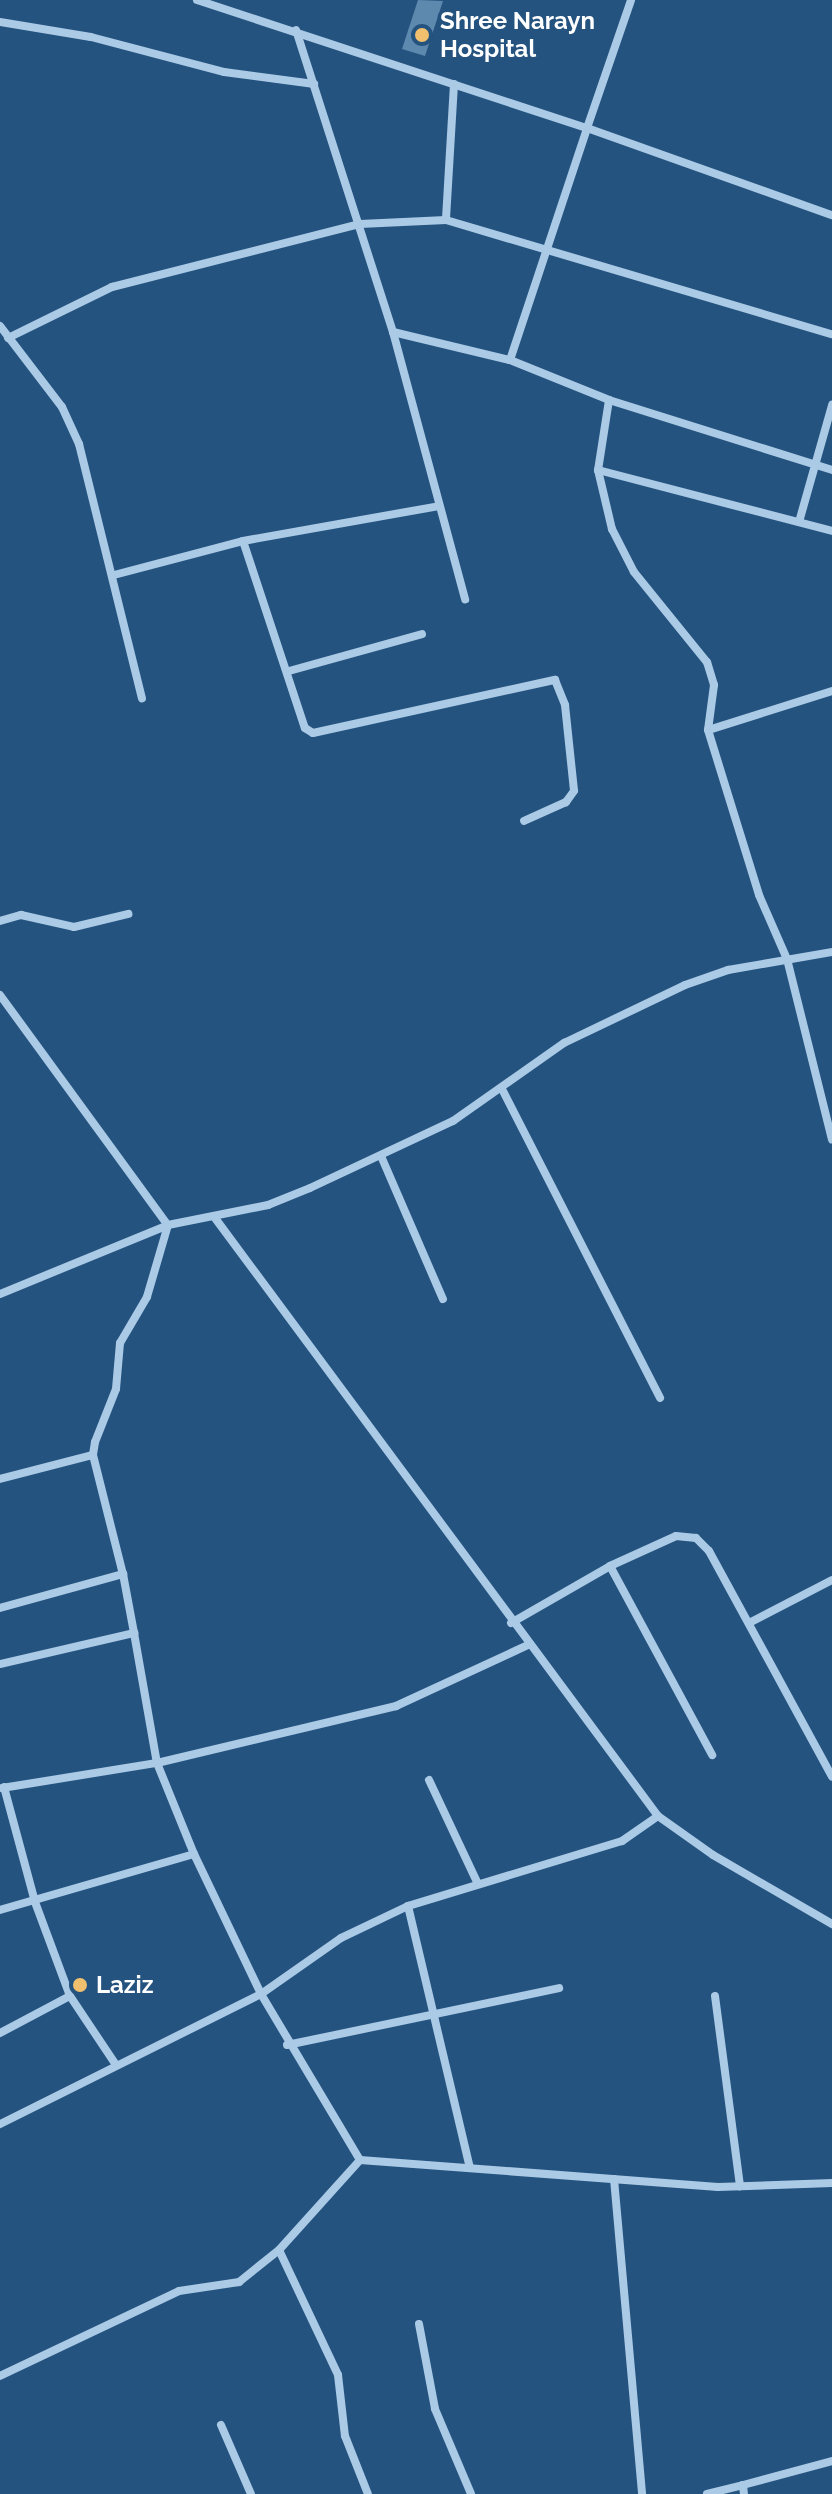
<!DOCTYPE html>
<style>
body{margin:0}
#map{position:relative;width:832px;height:2494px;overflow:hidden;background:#25537f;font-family:Raleway,sans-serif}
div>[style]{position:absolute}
.building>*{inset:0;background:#5d89af}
.minor>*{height:8px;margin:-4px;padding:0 4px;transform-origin:4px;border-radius:4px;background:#aacae6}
.dots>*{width:22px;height:22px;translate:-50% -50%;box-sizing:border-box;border:4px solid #25537f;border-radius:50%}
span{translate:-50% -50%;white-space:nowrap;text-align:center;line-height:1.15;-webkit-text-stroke:7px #25537f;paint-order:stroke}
.poi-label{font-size:24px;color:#fff;font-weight:700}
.left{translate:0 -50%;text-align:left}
</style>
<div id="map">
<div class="building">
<div style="clip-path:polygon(418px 0,443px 1px,425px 56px,402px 49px)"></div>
</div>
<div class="minor">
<div style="left:197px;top:0;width:410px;rotate:18.2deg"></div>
<div style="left:587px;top:128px;width:135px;rotate:-71deg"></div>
<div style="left:0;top:22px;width:92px;rotate:9.4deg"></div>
<div style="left:91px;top:37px;width:138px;rotate:14.7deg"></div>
<div style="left:224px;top:72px;width:91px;rotate:7.6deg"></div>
<div style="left:296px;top:30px;width:317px;rotate:72.2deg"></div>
<div style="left:393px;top:332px;width:277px;rotate:74.9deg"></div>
<div style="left:454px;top:84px;width:136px;rotate:93.4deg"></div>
<div style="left:446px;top:220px;width:402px;rotate:16.5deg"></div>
<div style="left:0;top:326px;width:102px;rotate:52.6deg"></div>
<div style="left:62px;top:407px;width:41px;rotate:65.3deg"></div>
<div style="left:79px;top:444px;width:262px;rotate:76.1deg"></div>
<div style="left:393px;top:332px;width:120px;rotate:13.5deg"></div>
<div style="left:510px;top:360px;width:107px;rotate:22deg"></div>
<div style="left:609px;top:400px;width:234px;rotate:17.4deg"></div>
<div style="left:8px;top:338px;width:116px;rotate:-26.1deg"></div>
<div style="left:112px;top:287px;width:256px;rotate:-14.3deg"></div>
<div style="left:360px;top:224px;width:86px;rotate:-2.7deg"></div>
<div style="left:510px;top:360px;width:244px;rotate:-71.6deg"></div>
<div style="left:587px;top:128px;width:260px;rotate:19.6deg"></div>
<div style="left:609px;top:400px;width:71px;rotate:98.9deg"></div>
<div style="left:598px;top:470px;width:61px;rotate:76.7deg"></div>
<div style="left:612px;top:529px;width:48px;rotate:62.9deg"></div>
<div style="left:634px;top:572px;width:116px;rotate:51deg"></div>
<div style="left:707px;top:662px;width:24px;rotate:73deg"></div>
<div style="left:714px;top:685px;width:45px;rotate:97.6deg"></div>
<div style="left:598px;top:470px;width:242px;rotate:14.6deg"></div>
<div style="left:799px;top:522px;width:122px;rotate:-74.2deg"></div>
<div style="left:243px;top:541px;width:199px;rotate:-10.1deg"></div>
<div style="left:114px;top:575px;width:133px;rotate:-14.8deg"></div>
<div style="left:243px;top:541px;width:197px;rotate:71.7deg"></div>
<div style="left:305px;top:728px;width:9px;rotate:32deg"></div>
<div style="left:313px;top:733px;width:248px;rotate:-12.4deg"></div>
<div style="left:555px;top:680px;width:27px;rotate:68deg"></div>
<div style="left:565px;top:705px;width:86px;rotate:84deg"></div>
<div style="left:574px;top:791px;width:14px;rotate:126deg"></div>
<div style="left:566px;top:802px;width:46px;rotate:155.7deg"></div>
<div style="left:289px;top:671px;width:138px;rotate:-15.5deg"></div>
<div style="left:832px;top:691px;width:130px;rotate:162.5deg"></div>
<div style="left:708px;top:730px;width:173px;rotate:72.8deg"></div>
<div style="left:759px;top:895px;width:70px;rotate:66.4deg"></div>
<div style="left:787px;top:959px;width:186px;rotate:76deg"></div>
<div style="left:0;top:921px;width:22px;rotate:-16deg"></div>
<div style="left:21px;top:915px;width:54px;rotate:12.8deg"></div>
<div style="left:74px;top:927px;width:56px;rotate:-13.5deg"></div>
<div style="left:0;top:995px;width:285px;rotate:53.9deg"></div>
<div style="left:168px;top:1225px;width:75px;rotate:106.3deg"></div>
<div style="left:147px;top:1297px;width:53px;rotate:120.4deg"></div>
<div style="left:120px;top:1343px;width:46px;rotate:95deg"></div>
<div style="left:116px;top:1389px;width:57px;rotate:111.6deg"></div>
<div style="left:95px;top:1442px;width:13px;rotate:99deg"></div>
<div style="left:93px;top:1455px;width:123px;rotate:75.9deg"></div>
<div style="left:502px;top:1089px;width:347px;rotate:62.9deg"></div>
<div style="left:381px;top:1156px;width:156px;rotate:66.6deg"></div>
<div style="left:215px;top:1218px;width:744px;rotate:53.47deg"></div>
<div style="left:658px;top:1816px;width:67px;rotate:35.3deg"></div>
<div style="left:713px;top:1855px;width:138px;rotate:30.1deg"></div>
<div style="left:0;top:1294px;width:182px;rotate:-22.3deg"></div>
<div style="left:168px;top:1225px;width:102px;rotate:-11.3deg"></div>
<div style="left:268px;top:1205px;width:45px;rotate:-22deg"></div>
<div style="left:310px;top:1188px;width:158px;rotate:-25.1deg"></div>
<div style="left:453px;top:1121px;width:136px;rotate:-35.1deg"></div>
<div style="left:564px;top:1043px;width:134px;rotate:-25.6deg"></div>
<div style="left:685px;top:985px;width:46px;rotate:-19.2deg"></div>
<div style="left:728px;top:970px;width:106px;rotate:-9.8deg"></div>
<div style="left:0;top:1479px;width:96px;rotate:-14.5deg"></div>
<div style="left:610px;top:1566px;width:215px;rotate:61.6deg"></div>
<div style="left:0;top:1608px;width:128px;rotate:-15.5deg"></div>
<div style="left:123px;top:1574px;width:60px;rotate:79.4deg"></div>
<div style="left:511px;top:1623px;width:114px;rotate:-29.9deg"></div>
<div style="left:610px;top:1566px;width:72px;rotate:-24.4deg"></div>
<div style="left:676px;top:1536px;width:20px;rotate:6deg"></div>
<div style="left:696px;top:1538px;width:18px;rotate:45deg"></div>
<div style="left:709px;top:1551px;width:257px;rotate:61.4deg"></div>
<div style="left:749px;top:1623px;width:93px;rotate:-27.4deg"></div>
<div style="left:0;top:1664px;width:138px;rotate:-13deg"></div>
<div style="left:134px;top:1633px;width:132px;rotate:80deg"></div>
<div style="left:157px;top:1763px;width:246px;rotate:-13.4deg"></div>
<div style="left:396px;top:1706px;width:145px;rotate:-24.8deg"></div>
<div style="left:429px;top:1780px;width:115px;rotate:64.8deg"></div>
<div style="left:4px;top:1787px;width:119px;rotate:74.9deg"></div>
<div style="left:35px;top:1902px;width:100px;rotate:69.6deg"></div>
<div style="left:70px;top:1996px;width:83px;rotate:56.3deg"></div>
<div style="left:2px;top:1788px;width:157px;rotate:-9.2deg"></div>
<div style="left:157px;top:1763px;width:98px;rotate:67.9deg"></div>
<div style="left:658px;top:1816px;width:44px;rotate:145.2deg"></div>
<div style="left:622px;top:1841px;width:224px;rotate:163.1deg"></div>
<div style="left:408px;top:1906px;width:74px;rotate:154.5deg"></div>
<div style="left:341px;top:1938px;width:98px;rotate:145deg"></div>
<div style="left:261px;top:1994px;width:193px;rotate:59.2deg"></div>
<div style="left:360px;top:2160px;width:359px;rotate:4.3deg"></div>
<div style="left:718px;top:2187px;width:114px;rotate:-2deg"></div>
<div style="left:408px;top:1906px;width:269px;rotate:76.7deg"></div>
<div style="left:0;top:1910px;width:202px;rotate:-16.1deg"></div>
<div style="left:194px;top:1854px;width:155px;rotate:64.4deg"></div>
<div style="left:261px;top:1994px;width:292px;rotate:153.5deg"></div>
<div style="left:715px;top:1996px;width:192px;rotate:82.5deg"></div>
<div style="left:0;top:2033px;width:79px;rotate:-27.9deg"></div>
<div style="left:287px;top:2045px;width:278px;rotate:-11.8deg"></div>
<div style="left:614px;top:2179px;width:316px;rotate:84.9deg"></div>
<div style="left:279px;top:2250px;width:138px;rotate:64.7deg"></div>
<div style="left:338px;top:2375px;width:61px;rotate:83.5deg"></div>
<div style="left:345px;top:2436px;width:62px;rotate:68.4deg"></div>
<div style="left:419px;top:2324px;width:86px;rotate:79.3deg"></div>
<div style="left:435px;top:2409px;width:92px;rotate:67deg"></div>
<div style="left:0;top:2376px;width:198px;rotate:-25.4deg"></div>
<div style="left:179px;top:2291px;width:61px;rotate:-8.5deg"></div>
<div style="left:239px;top:2282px;width:51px;rotate:-38.7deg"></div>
<div style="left:279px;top:2250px;width:121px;rotate:-48deg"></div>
<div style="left:221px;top:2425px;width:75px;rotate:66.5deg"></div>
<div style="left:743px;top:2485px;width:92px;rotate:-15.1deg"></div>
<div style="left:707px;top:2494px;width:37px;rotate:-14deg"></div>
<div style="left:743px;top:2485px;width:9px;rotate:84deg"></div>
</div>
<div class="dots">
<div style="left:422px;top:35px;background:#f0c06f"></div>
<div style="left:80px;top:1985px;background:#f0c06f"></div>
</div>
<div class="poi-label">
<span class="left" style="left:440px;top:35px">Shree Narayn<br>Hospital</span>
<span class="left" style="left:96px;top:1985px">Laziz</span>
</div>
</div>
